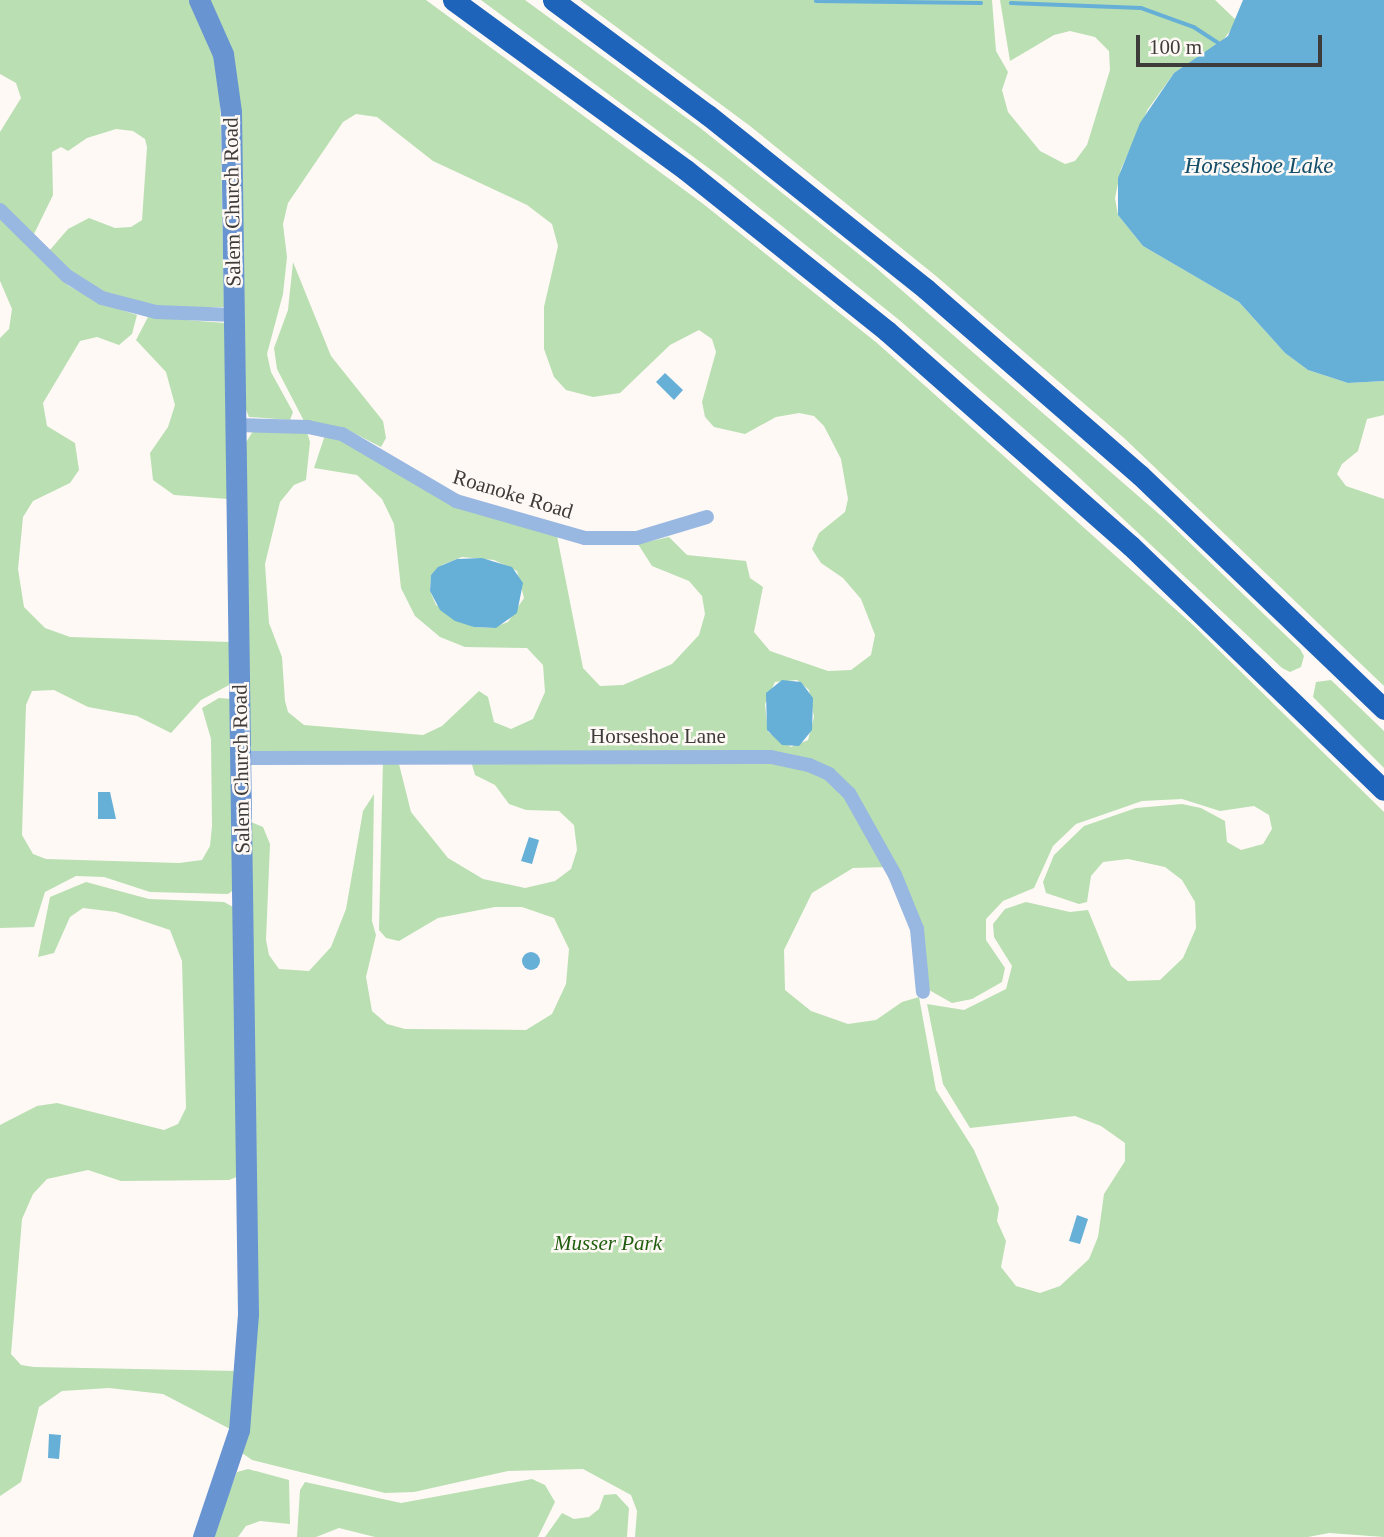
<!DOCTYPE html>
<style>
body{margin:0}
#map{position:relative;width:1384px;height:1537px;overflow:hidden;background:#fef9f5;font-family:"Times New Roman",serif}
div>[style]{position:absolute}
.green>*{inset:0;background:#badfb2}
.water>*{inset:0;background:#66afd7}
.round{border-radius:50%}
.stream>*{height:3.5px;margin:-1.75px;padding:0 1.75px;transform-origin:1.75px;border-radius:1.75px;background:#66afd7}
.street>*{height:14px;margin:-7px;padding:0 7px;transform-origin:7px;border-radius:7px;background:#98b7e1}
.secondary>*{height:21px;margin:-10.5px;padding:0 10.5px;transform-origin:10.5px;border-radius:10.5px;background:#6894d2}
.highway>*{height:21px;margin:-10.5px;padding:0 10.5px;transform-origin:10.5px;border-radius:10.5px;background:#1f64bb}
span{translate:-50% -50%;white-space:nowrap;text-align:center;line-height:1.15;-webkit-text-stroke:5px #fef9f5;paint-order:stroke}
.street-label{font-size:21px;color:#3e3c3a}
.park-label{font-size:21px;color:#215d0f;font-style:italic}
.water-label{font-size:23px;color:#144e6a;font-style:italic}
.scale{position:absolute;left:1136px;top:35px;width:186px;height:32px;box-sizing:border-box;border:4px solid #3e3c3a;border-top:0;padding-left:9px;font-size:21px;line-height:24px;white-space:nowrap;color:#3e3c3a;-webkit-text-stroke:5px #fef9f5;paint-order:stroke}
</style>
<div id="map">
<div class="green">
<div style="clip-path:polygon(0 0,189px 0,209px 41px,220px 82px,224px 307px,164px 307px,104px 293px,83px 281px,49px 251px,68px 229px,89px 218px,115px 228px,131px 227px,142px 220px,147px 147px,145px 139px,133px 131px,116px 129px,87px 138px,68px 151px,61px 147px,52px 152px,53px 195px,34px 234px,0 203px,0 132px,21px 98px,16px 83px,0 74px)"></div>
<div style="clip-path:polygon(evenodd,208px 0,426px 0,702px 203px,877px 343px,1193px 625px,1384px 812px,1384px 1537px,1329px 1533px,1308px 1537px,635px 1537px,637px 1511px,631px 1495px,583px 1469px,508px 1471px,414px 1492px,385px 1493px,252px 1460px,242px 1453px,253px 1390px,257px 1322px,251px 822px,263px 827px,270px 844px,266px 940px,269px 955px,279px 969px,309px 971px,331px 947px,346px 909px,363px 811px,374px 794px,372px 921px,376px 935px,366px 977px,372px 1011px,387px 1024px,405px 1029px,526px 1030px,552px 1014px,566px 984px,569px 949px,554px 918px,522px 907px,495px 907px,438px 918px,399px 941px,386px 938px,379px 930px,383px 760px,398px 760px,411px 812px,448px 858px,483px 879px,525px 888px,555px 881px,571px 869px,577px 850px,574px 825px,559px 811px,526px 810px,509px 804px,495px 785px,475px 775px,471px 761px,762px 760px,821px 773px,847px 795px,888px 867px,853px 868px,812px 893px,784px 950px,785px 990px,811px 1011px,848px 1024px,876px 1020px,902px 1002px,919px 997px,936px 1090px,974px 1150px,999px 1208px,997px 1221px,1006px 1241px,1001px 1267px,1016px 1286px,1040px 1293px,1060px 1286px,1089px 1259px,1098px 1237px,1104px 1194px,1125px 1161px,1125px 1143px,1101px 1126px,1075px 1116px,970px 1128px,943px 1084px,927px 1004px,964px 1010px,1006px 989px,1012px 966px,994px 937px,993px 924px,1005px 909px,1026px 902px,1070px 912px,1088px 910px,1111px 966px,1128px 981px,1160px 980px,1183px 958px,1196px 928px,1195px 902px,1182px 880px,1165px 867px,1128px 859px,1103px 862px,1091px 876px,1087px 902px,1079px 904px,1046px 893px,1043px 882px,1054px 855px,1084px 826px,1136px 808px,1182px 804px,1201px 808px,1225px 821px,1227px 842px,1241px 850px,1263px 844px,1272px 829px,1269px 815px,1254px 806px,1220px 811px,1182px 799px,1142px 801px,1076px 824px,1053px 846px,1034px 888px,1003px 901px,986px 919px,986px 940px,1005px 968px,1002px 982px,972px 999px,952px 1003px,929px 990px,916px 913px,869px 818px,843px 781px,810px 761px,762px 754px,249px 751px,245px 444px,253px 431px,307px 432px,310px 442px,306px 480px,294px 485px,280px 502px,265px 564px,269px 623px,282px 657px,285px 701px,288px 712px,304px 725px,423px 735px,442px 726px,479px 691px,488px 697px,494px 722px,511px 729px,533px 719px,545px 692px,543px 665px,527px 648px,465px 647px,440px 637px,415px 616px,401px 588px,394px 524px,382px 499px,357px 475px,314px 468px,325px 435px,363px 449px,454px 506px,557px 536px,583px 668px,600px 686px,623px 685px,672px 664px,699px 635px,705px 614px,702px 596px,689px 581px,652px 566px,638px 544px,669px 537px,687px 555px,746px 561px,750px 578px,763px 587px,754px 632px,770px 651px,828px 671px,851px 670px,871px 655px,875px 635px,861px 599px,843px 578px,821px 563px,812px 549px,819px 533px,845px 512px,848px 499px,841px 459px,824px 426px,814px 416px,799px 413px,776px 417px,745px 434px,714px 427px,705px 417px,702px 402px,716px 352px,712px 339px,699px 330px,670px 345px,620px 393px,593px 397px,566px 390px,554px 377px,544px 349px,544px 307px,558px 246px,552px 224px,527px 205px,433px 161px,377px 117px,356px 114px,343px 122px,288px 203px,283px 224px,287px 257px,283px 294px,267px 354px,271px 372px,293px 412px,290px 420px,249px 417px,244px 405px,238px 92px,228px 43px,208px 0,462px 557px,494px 560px,517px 571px,524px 598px,508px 622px,492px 628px,474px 627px,436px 605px,430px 591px,431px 575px,442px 565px,462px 557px,208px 0,797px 680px,809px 690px,814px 717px,808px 740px,791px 747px,768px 732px,765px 704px,775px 682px,797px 680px)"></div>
<div style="clip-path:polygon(481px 0,525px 0,699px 127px,875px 267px,1167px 521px,1300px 649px,1304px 656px,1301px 667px,1290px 672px,1282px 668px,1069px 468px,898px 319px,722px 178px)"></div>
<div style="clip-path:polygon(580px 0,992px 0,996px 51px,1008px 72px,1002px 90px,1008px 112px,1040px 151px,1065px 164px,1075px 161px,1087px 145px,1110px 70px,1109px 51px,1095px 37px,1070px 31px,1054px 35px,1010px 61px,1000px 0,1215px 0,1236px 20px,1234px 26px,1220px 44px,1174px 73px,1148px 109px,1121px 169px,1115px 198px,1118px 215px,1143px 246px,1239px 302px,1285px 353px,1308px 370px,1348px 383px,1384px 381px,1384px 415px,1367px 419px,1358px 451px,1342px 464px,1337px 474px,1346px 486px,1384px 499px,1384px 686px,1124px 438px,936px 276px,750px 126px)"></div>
<div style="clip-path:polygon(0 218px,69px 286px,100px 303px,137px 315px,132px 334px,119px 345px,97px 337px,80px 341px,43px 403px,47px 426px,75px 443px,79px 470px,70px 483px,33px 501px,23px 517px,18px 569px,24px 607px,45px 628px,70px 637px,231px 642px,231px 684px,201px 700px,171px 733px,137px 716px,88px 707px,54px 690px,32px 691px,26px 705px,22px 835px,33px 854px,46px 859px,179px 863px,202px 860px,210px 846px,212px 826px,211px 739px,202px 708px,219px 698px,232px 699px,235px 889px,228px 894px,150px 892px,104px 877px,76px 876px,45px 892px,34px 927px,0 928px,0 338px,9px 329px,12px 309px,0 281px)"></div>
<div style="clip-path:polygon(293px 262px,331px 356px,383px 421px,386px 438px,381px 447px,344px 428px,304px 421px,277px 369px,274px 348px,288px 310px)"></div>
<div style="clip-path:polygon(148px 317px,225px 323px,228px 499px,174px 495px,153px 480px,150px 453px,168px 427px,175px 405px,166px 372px,136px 340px)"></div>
<div style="clip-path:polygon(1331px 680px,1384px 731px,1384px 768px,1313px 697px,1316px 682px)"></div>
<div style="clip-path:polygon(86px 882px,149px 899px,224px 902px,235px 908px,239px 1176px,229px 1180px,121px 1181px,88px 1170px,47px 1179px,33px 1194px,22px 1219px,11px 1354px,21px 1365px,34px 1367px,238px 1371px,230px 1429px,163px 1394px,109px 1388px,62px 1391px,39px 1407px,21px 1482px,0 1496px,0 1125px,37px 1106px,57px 1103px,164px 1130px,178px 1124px,186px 1108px,182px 961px,170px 930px,116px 912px,83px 908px,70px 917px,54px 953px,38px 957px,50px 897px)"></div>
<div style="clip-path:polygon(248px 1469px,289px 1480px,290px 1524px,260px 1521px,246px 1526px,238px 1537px,212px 1537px,237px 1472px)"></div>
<div style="clip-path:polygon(532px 1479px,545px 1485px,555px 1502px,538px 1537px,375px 1537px,339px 1528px,316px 1537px,297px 1537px,300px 1490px,305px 1482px,401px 1503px)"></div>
<div style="clip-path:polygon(616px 1494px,629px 1508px,627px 1537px,545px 1537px,562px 1513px,574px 1519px,589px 1517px,599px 1509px,604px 1495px)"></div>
</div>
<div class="water">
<div style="clip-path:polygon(1243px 0,1384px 0,1384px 381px,1348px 383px,1308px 370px,1285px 353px,1239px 302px,1143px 246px,1118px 215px,1118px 178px,1140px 123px,1174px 73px,1228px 36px)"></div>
<div style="clip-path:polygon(665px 373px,683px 390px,674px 400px,656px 382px)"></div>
<div style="clip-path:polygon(482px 558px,512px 567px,523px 583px,517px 613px,496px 628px,474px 627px,455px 621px,440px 610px,430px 591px,431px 575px,438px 567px,457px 559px)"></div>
<div style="clip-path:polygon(782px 680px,801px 682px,813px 698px,812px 730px,799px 746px,782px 745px,767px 730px,766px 693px)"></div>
<div style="clip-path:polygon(98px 792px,110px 792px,116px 819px,98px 819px)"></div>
<div style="clip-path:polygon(529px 837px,539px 840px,532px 864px,521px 861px)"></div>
<div class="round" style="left:522px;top:952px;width:18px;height:18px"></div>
<div style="clip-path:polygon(1077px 1215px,1088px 1219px,1080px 1244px,1069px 1241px)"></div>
<div style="clip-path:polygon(49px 1434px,61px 1435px,59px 1459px,48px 1458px)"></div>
</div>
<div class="stream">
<div style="left:816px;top:1px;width:165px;rotate:0.7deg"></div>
<div style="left:1011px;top:3px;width:130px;rotate:2.2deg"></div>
<div style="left:1141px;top:8px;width:56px;rotate:19.7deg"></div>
<div style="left:1194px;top:27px;width:31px;rotate:33deg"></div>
</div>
<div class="street">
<div style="left:0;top:210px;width:94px;rotate:44.6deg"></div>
<div style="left:67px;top:276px;width:41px;rotate:32.2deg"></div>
<div style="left:102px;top:298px;width:56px;rotate:14.5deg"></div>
<div style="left:156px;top:312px;width:78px;rotate:2.2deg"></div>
<div style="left:236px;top:425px;width:72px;rotate:1.6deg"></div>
<div style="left:308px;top:427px;width:35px;rotate:12deg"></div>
<div style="left:342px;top:434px;width:132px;rotate:30.4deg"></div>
<div style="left:456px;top:501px;width:134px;rotate:16deg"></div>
<div style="left:585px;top:538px;width:52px"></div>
<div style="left:637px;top:538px;width:73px;rotate:-16.7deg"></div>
<div style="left:241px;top:758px;width:530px;rotate:-0.11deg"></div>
<div style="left:771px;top:757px;width:39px;rotate:12deg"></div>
<div style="left:809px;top:765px;width:22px;rotate:24deg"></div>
<div style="left:829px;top:774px;width:28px;rotate:44deg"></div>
<div style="left:849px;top:793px;width:94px;rotate:60.7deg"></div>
<div style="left:895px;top:875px;width:58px;rotate:67.8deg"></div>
<div style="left:917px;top:929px;width:63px;rotate:84.6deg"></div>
</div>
<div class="secondary">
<div style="left:199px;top:0;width:59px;rotate:66deg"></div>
<div style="left:223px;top:54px;width:59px;rotate:82.1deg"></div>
<div style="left:231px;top:112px;width:1202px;rotate:89.19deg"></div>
<div style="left:248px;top:1314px;width:116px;rotate:94.4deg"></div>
<div style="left:239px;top:1430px;width:113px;rotate:108.6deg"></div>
</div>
<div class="highway">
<div style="left:453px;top:0;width:288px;rotate:36.1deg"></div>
<div style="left:686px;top:170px;width:258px;rotate:38.7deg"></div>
<div style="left:887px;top:331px;width:325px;rotate:41.4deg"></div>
<div style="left:1131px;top:546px;width:351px;rotate:44deg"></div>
<div style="left:553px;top:0;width:193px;rotate:36.6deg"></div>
<div style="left:708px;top:115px;width:279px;rotate:38.6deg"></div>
<div style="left:926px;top:289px;width:284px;rotate:41deg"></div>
<div style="left:1140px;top:475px;width:338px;rotate:43.8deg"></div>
</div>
<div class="street-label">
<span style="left:232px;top:202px;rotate:-91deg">Salem Church Road</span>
<span style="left:513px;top:494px;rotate:17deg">Roanoke Road</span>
<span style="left:658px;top:736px">Horseshoe Lane</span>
<span style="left:241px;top:769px;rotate:-91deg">Salem Church Road</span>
</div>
<div class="park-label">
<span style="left:608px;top:1243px">Musser Park</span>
</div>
<div class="water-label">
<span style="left:1259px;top:166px">Horseshoe Lake</span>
</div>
<div class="scale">100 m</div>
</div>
